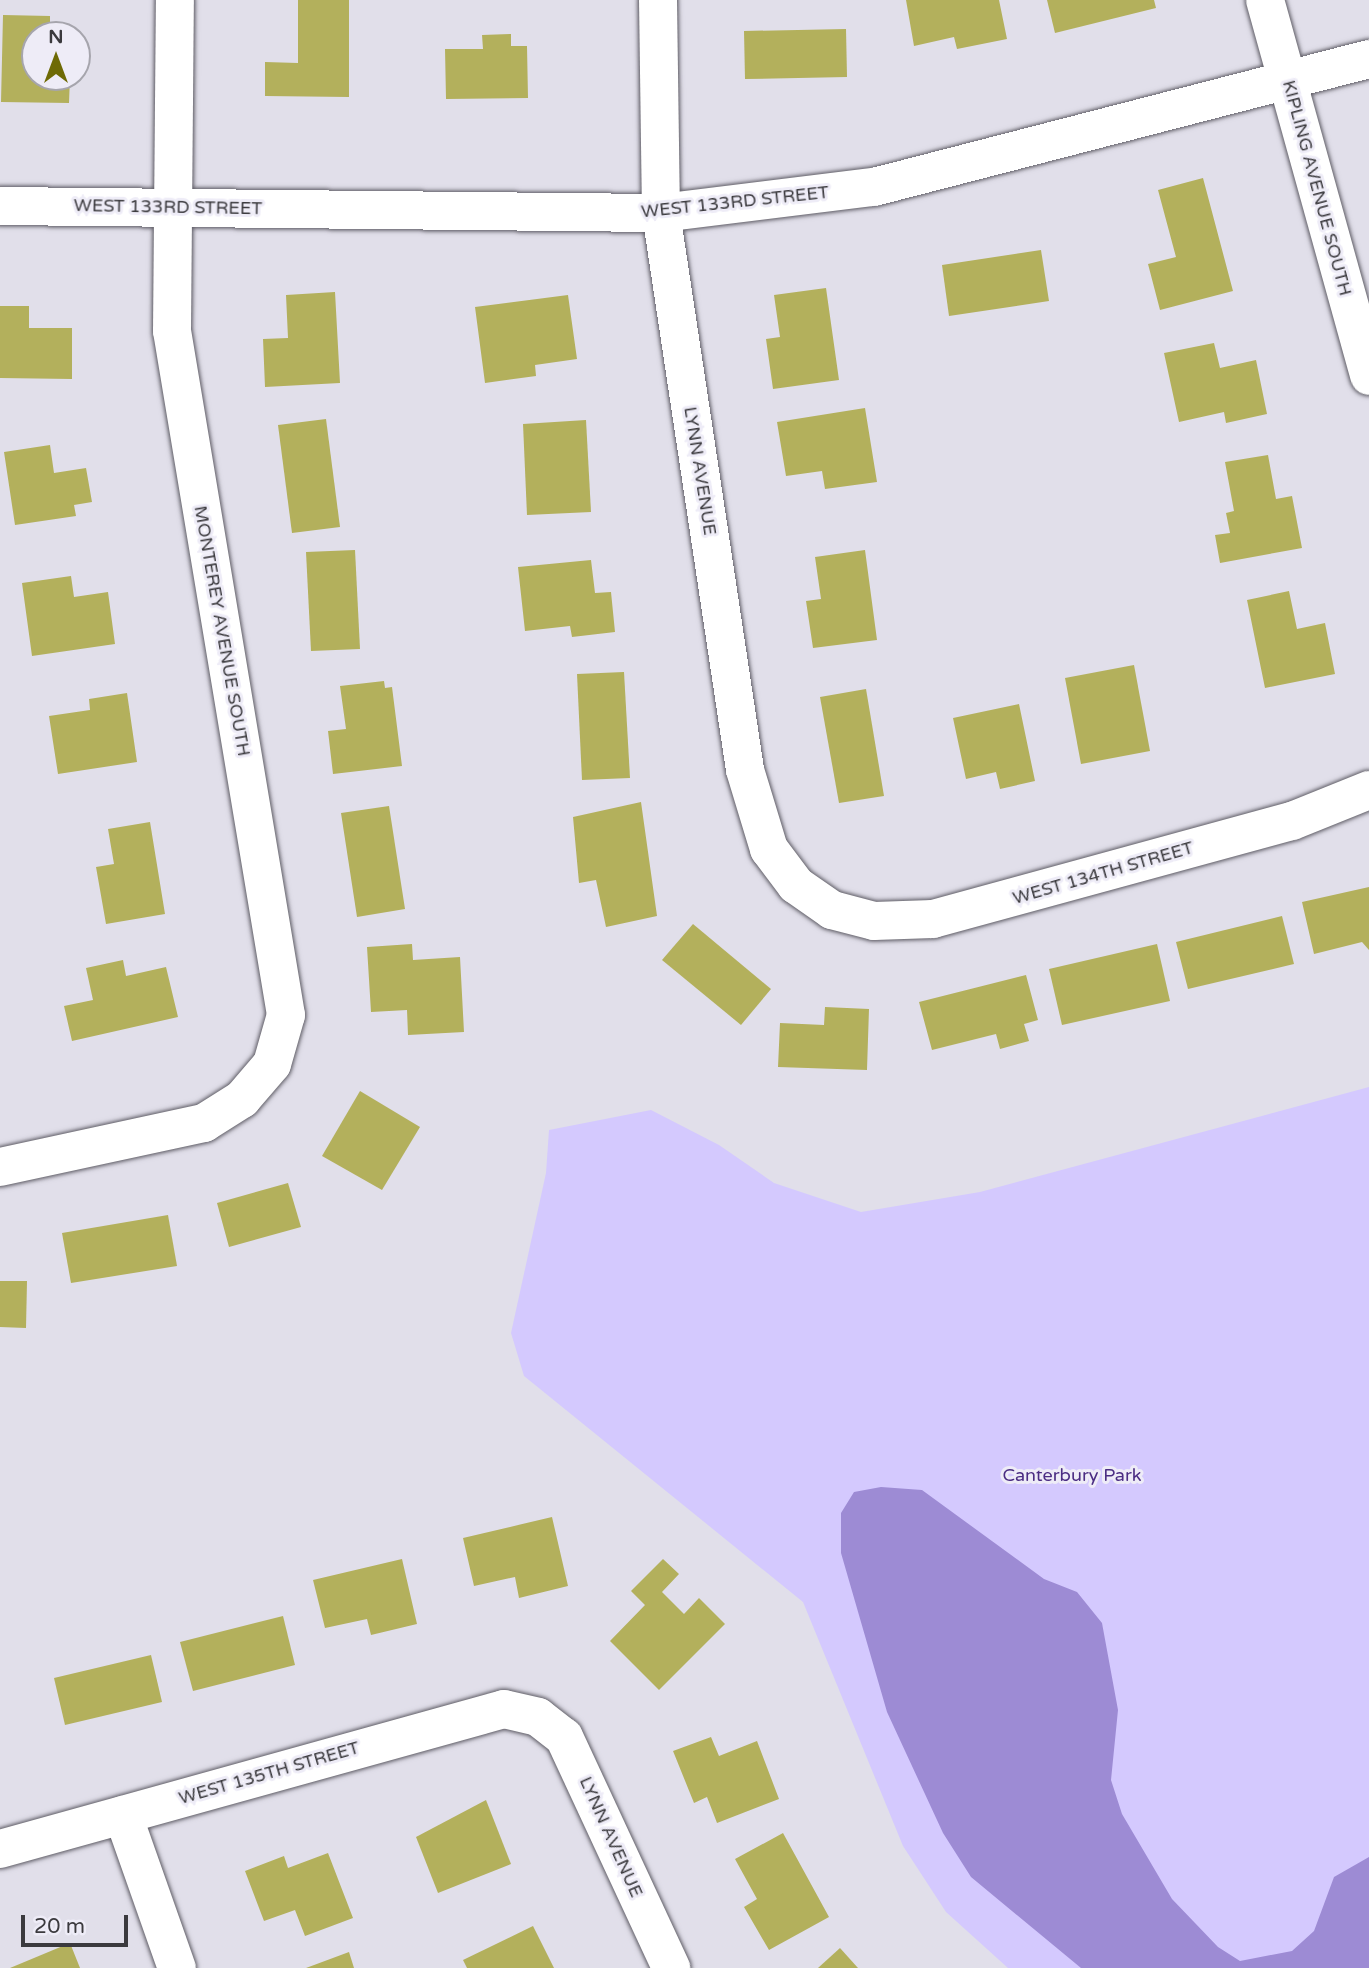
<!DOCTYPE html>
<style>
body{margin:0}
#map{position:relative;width:1369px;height:1968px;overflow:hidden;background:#e1dfea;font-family:"Varela Round",sans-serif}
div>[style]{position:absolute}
.green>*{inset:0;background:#d4c9fe}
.water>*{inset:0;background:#9d8bd4}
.building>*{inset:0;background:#b3b05c}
.roads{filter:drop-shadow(0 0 2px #5f5d66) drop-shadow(0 0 2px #5f5d66)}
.street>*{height:38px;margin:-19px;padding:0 19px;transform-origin:19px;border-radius:19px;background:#fff}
.secondary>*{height:38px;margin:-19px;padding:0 19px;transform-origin:19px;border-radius:19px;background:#fff}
span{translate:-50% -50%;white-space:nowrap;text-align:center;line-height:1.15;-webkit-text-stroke:6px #eeecf7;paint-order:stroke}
.street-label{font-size:18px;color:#3b3a3e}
.park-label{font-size:18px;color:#4b2d83}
.north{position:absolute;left:21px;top:21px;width:70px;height:70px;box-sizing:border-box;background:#eeecf7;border:2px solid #a6a5ad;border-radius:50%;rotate:0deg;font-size:19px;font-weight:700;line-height:28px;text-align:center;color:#3b3a3e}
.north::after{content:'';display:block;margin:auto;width:24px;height:32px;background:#6e6a05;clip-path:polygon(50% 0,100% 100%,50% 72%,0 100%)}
.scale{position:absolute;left:21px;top:1915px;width:107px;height:32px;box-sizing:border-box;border:4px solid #3b3a3e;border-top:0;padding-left:9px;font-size:21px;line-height:24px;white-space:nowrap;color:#3b3a3e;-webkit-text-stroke:5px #eeecf7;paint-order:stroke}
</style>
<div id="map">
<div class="green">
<div style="clip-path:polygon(1369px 1087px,1369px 1968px,1008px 1968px,946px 1912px,903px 1846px,803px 1602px,524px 1376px,511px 1333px,546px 1173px,549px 1130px,651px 1110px,719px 1145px,774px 1183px,861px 1212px,980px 1192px)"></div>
</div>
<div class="water">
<div style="clip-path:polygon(881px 1487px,922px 1490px,1044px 1579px,1077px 1592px,1102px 1623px,1118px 1710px,1111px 1780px,1122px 1814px,1172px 1899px,1218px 1947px,1240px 1961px,1292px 1951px,1314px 1931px,1334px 1877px,1369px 1857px,1369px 1968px,1081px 1968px,971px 1877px,943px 1833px,887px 1712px,841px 1553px,841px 1513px,854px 1492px)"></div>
</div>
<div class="building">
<div style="clip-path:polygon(298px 0,349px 0,349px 97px,265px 96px,265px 62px,298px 63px)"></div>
<div style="clip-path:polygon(906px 0,999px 0,1007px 39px,957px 49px,954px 37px,914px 46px)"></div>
<div style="clip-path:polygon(1047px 0,1154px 0,1156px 8px,1055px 33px)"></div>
<div style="clip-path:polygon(3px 15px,50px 16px,50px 35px,35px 35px,35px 77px,70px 77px,69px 103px,1px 102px)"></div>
<div style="clip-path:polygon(846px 29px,847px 77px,745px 79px,744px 31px)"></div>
<div style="clip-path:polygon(511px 34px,511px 46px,527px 46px,528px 98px,446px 99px,445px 49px,483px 49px,482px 35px)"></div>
<div style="clip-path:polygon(1203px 178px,1233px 291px,1160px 310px,1148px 264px,1176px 257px,1158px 190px)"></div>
<div style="clip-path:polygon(1041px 250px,1049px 301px,949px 316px,942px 265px)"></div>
<div style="clip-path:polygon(826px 288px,839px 380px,773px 389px,766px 339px,780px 337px,774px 295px)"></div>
<div style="clip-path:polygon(335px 292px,340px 383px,265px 387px,263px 339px,288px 338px,286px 295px)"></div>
<div style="clip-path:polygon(568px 295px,577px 359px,535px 365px,536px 376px,485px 383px,475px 307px)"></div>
<div style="clip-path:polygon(0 306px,29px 306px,29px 328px,72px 328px,72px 379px,0 378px)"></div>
<div style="clip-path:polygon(1214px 343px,1220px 368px,1256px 360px,1267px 414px,1226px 423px,1224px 412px,1179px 422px,1164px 353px)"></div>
<div style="clip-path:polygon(865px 408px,877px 482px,825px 489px,822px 471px,786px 476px,777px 422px)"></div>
<div style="clip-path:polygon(326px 419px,340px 527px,292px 533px,278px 425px)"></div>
<div style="clip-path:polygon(586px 420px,591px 512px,527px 515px,523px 424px)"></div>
<div style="clip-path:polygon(50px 445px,54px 473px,86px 468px,92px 502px,74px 505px,76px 516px,15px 525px,4px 452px)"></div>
<div style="clip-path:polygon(1268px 455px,1276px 499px,1292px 496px,1302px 548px,1220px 563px,1215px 535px,1230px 533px,1226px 513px,1234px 511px,1225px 462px)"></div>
<div style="clip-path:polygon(355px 550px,360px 649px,311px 651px,306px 552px)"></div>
<div style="clip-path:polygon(865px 550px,877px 640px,813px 648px,806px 601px,821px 599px,815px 557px)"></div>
<div style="clip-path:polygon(591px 560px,595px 593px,611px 592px,615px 632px,572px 637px,570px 626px,525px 631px,518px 567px)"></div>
<div style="clip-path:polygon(71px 576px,74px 597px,108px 592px,115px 644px,32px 656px,22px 583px)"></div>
<div style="clip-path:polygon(1289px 591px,1297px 629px,1325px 623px,1335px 674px,1265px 688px,1247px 600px)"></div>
<div style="clip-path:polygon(1134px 665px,1150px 751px,1081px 764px,1065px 678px)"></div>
<div style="clip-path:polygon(624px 672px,630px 778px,582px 780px,577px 674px)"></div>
<div style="clip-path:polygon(384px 681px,385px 688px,392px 687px,402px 766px,333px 774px,328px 731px,346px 729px,340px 686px)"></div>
<div style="clip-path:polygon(866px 689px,884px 796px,839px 803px,820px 697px)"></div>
<div style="clip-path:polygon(127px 693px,137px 762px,58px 774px,49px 716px,90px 710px,89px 699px)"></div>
<div style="clip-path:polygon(1019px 704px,1035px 781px,1000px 789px,996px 772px,966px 779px,953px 718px)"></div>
<div style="clip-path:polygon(641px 802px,657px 916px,606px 927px,596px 880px,579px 883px,573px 817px)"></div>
<div style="clip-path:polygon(389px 806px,405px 909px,357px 917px,341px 813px)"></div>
<div style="clip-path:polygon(150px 822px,165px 914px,106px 924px,96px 867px,114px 864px,108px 829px)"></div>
<div style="clip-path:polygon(1369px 887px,1369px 950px,1362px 942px,1314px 954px,1302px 902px)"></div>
<div style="clip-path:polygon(1282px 916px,1294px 964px,1188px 989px,1176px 942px)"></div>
<div style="clip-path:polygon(693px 924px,771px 989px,741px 1025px,662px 960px)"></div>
<div style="clip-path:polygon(412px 944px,413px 960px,460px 957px,464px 1032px,408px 1035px,407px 1010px,371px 1012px,367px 947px)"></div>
<div style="clip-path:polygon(1157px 944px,1170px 1001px,1062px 1025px,1049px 969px)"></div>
<div style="clip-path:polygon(123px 960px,126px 976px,166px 967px,178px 1017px,72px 1041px,64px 1006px,93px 1000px,86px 968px)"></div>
<div style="clip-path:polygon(1026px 975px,1038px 1020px,1024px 1024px,1029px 1041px,1000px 1049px,996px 1034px,932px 1050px,919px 1002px)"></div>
<div style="clip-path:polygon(825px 1007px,869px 1009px,867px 1070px,778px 1067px,780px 1023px,824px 1025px)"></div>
<div style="clip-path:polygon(360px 1091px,420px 1127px,382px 1190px,322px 1156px)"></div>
<div style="clip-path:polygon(288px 1183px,301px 1227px,229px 1247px,217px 1203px)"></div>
<div style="clip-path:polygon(168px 1215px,177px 1266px,71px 1283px,62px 1233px)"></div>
<div style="clip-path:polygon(0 1281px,27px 1281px,26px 1328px,0 1327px)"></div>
<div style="clip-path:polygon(552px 1517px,568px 1586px,519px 1598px,515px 1577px,474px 1586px,463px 1538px)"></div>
<div style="clip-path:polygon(402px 1559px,417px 1624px,371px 1635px,367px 1619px,325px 1628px,313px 1580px)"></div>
<div style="clip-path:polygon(663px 1559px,679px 1574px,662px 1592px,684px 1614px,699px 1598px,725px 1624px,659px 1690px,610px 1641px,645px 1605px,631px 1591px)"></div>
<div style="clip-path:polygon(283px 1616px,295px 1665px,193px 1691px,180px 1642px)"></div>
<div style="clip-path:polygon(151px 1655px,162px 1702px,65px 1725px,54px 1678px)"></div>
<div style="clip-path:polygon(711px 1737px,719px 1756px,757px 1741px,779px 1799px,717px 1823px,707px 1797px,694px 1803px,673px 1751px)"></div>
<div style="clip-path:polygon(486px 1800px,511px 1864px,438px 1893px,416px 1837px)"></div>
<div style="clip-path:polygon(783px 1833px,829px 1917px,769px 1950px,744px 1907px,757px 1899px,735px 1859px)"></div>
<div style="clip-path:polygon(328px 1853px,353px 1918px,305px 1936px,295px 1910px,264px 1921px,245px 1871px,284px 1856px,288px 1868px)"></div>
<div style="clip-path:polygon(533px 1926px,554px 1968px,467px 1968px,463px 1960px)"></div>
<div style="clip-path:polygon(70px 1943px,80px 1968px,10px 1968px)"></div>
<div style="clip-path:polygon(840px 1948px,858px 1968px,818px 1968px)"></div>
<div style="clip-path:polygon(349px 1952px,354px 1968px,306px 1968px)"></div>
</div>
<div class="roads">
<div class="street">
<div style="left:658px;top:0;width:213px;rotate:89.2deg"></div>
<div style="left:661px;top:213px;width:563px;rotate:81.42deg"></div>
<div style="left:745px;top:770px;width:83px;rotate:73.1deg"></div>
<div style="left:769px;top:849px;width:45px;rotate:53.1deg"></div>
<div style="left:796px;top:885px;width:44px;rotate:34.8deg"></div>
<div style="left:832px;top:910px;width:43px;rotate:14.7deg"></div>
<div style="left:874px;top:921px;width:59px;rotate:-1.9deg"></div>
<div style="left:933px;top:919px;width:372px;rotate:-15.3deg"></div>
<div style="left:1292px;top:821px;width:83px;rotate:-21.9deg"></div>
<div style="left:1265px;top:0;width:390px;rotate:74.5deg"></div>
<div style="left:0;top:1167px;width:209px;rotate:-12.2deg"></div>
<div style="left:204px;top:1123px;width:45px;rotate:-32.3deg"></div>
<div style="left:242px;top:1099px;width:46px;rotate:-49.4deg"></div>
<div style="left:272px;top:1064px;width:51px;rotate:-74.1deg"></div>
<div style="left:286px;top:1015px;width:693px;rotate:-99.46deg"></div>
<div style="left:172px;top:331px;width:331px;rotate:-89.5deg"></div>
<div style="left:123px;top:1815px;width:162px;rotate:70.6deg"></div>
<div style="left:0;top:1849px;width:523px;rotate:-15.52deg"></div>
<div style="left:504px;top:1709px;width:35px;rotate:13deg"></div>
<div style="left:538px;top:1717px;width:33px;rotate:38deg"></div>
<div style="left:564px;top:1737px;width:255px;rotate:65.1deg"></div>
</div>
<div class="secondary">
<div style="left:0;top:206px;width:661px;rotate:0.61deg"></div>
<div style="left:661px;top:213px;width:215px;rotate:-7deg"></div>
<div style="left:874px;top:187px;width:511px;rotate:-14.5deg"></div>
</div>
</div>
<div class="street-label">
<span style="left:1317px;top:188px;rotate:75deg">KIPLING AVENUE SOUTH</span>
<span style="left:735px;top:202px;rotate:-6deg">WEST 133RD STREET</span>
<span style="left:168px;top:207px;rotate:1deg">WEST 133RD STREET</span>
<span style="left:700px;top:471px;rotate:81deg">LYNN AVENUE</span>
<span style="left:222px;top:631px;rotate:80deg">MONTEREY AVENUE SOUTH</span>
<span style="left:1103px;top:873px;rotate:-16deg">WEST 134TH STREET</span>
<span style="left:269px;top:1773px;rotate:-16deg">WEST 135TH STREET</span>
<span style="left:611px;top:1837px;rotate:66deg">LYNN AVENUE</span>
</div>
<div class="park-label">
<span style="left:1072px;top:1475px">Canterbury Park</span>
</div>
<div class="north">N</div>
<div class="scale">20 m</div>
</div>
